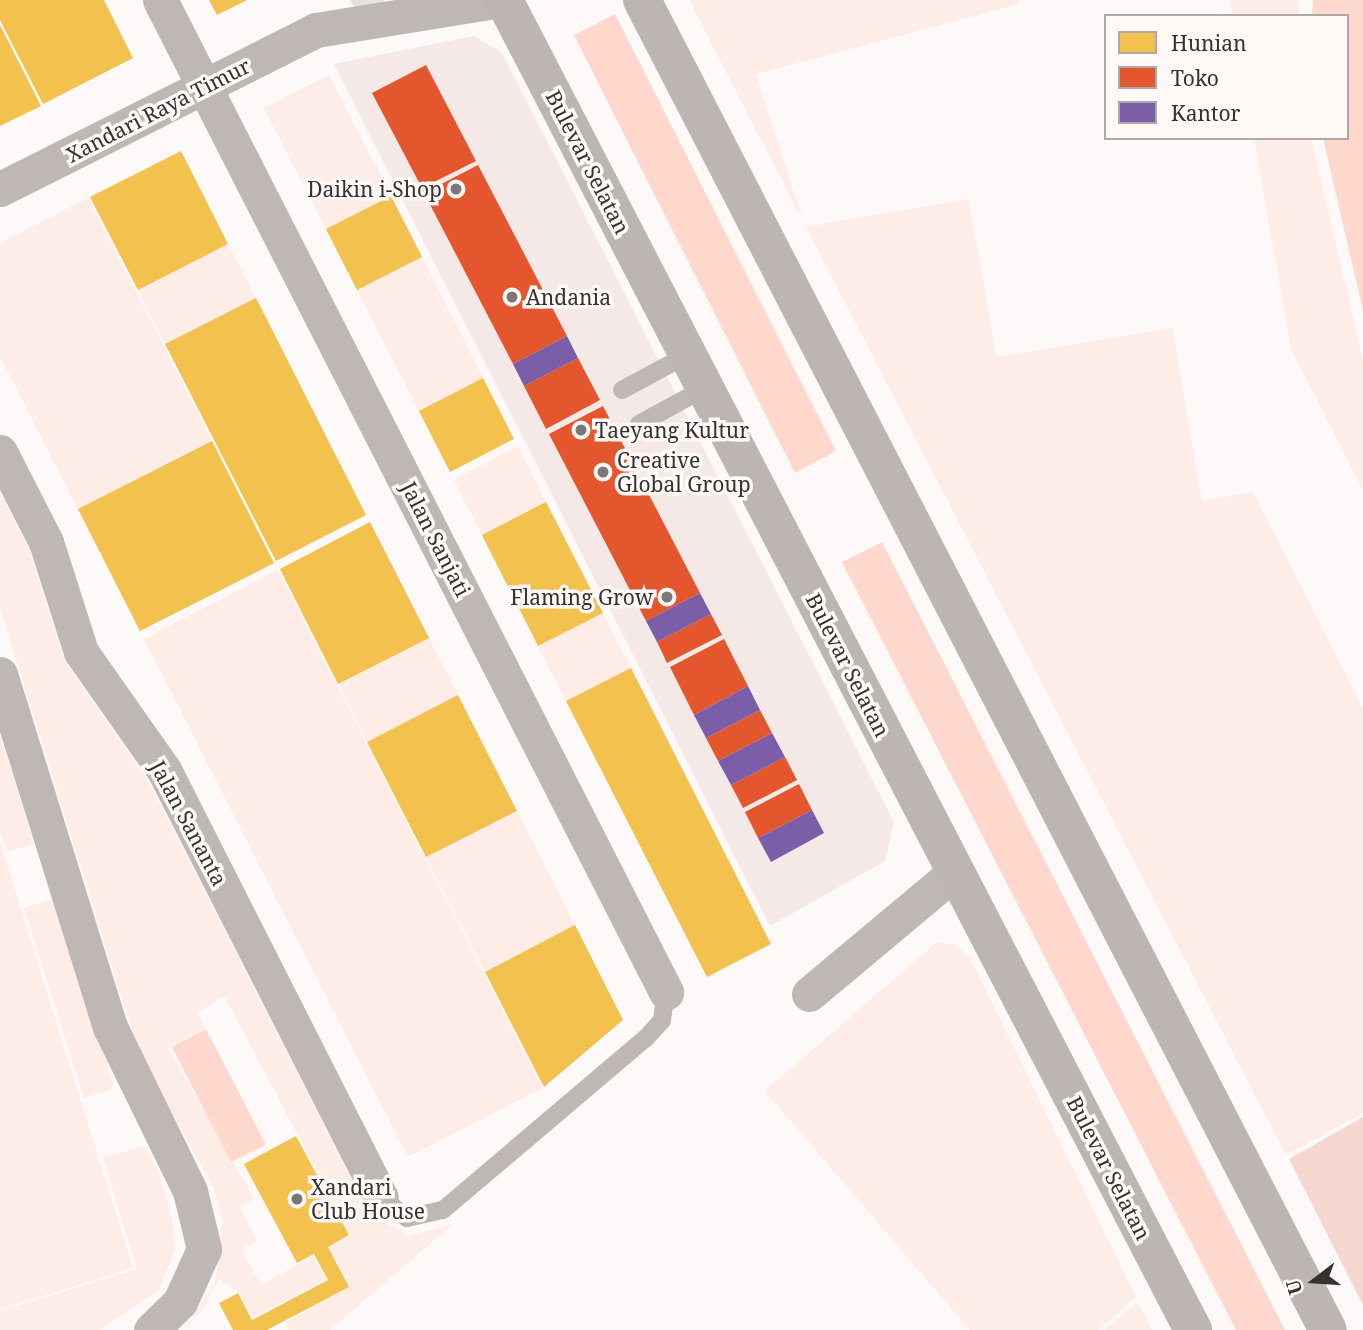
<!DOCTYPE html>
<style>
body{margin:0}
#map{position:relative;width:1363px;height:1330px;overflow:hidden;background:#fdf9f8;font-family:"Noto Serif",serif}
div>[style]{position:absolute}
.built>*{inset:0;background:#f4e9e6}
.green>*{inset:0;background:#feece7}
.forest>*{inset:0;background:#f6d7cf}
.water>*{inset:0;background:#fed7cd}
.homes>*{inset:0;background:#f2c14e}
.shops>*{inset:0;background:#e4572e}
.offices>*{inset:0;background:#7b5ea7}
.building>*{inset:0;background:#e4e1e0}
.service>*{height:18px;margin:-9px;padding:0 9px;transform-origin:9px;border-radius:9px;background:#beb7b4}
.minor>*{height:35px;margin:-17.5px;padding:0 17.5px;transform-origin:17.5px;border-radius:17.5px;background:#beb7b4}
.secondary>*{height:38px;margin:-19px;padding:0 19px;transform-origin:19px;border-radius:19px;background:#bdb5b2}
.dots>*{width:19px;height:19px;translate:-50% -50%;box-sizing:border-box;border:4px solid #fef8f7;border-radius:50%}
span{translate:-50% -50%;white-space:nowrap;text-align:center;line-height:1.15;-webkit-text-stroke:7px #fef8f7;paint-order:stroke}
.street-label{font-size:21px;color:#353231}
.poi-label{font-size:21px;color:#353231}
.right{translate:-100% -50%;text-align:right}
.left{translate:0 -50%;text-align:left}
.legend{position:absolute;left:1104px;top:14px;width:245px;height:126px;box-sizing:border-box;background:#fef8f7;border:2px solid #aea9a8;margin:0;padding:9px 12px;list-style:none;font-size:21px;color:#353231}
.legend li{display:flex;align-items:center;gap:14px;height:35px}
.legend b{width:35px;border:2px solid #aea9a8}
.north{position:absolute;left:1279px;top:1246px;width:70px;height:70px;-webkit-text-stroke:5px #fef8f7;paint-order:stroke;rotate:253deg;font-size:19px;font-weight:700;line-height:28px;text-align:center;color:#353231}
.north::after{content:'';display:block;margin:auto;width:24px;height:32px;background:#353231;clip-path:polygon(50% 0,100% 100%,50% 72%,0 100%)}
</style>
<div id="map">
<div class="built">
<div style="clip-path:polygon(474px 36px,502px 53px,894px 822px,885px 861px,770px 926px,334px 64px)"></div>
</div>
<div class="green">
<div style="clip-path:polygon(689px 0,1017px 0,1019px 4px,756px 74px,803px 221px)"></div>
<div style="clip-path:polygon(1230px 0,1299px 0,1299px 16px,1233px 16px)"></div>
<div style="clip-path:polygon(329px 75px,391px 196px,326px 229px,264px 108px)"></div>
<div style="clip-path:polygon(1254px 138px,1311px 138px,1363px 360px,1363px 490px,1291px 349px)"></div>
<div style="clip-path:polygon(88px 198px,212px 441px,78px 509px,0 356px,0 243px)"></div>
<div style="clip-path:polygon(969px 199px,996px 357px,1172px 328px,1202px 501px,1253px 492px,1363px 708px,1363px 1113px,1286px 1155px,806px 227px)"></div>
<div style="clip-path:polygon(228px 244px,256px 298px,165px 344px,138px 290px)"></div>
<div style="clip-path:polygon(422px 257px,483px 378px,419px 411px,357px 290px)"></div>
<div style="clip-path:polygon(518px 446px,546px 502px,482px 535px,454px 480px)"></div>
<div style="clip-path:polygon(0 494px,29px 550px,65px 662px,147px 779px,369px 1214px,409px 1236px,453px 1224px,330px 1330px,289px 1330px,285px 1323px,350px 1287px,329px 1247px,351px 1236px,225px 997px,197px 1012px,205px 1028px,168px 1048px,254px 1199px,240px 1207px,257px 1240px,241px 1250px,261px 1285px,313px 1256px,326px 1279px,253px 1318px,238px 1292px,219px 1279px,202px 1310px,184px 1330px,215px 1282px,223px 1220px,213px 1186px,147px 1069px,128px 1018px,0 608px)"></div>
<div style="clip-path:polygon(278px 570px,542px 1088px,408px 1157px,144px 639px)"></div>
<div style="clip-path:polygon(603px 613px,631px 668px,566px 701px,538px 646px)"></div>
<div style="clip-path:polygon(429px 638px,458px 695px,367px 742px,338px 684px)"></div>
<div style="clip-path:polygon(0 735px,34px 844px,7px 852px,0 830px)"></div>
<div style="clip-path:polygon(517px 811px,575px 925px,485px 972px,426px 857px)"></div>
<div style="clip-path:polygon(0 842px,133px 1268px,1px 1309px,0 1304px)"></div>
<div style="clip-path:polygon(52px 899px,113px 1083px,111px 1090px,84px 1098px,24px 908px)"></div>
<div style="clip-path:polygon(937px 942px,956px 945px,971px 960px,1136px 1297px,1098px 1330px,970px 1330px,765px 1091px)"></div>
<div style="clip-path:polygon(143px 1146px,159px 1171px,173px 1225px,175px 1249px,159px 1291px,99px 1330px,0 1330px,0 1311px,137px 1269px,103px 1158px)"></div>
<div style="clip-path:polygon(1138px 1302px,1152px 1330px,1104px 1330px)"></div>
</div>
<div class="forest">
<div style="clip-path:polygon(1363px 1117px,1363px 1305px,1289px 1159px)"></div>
</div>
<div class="water">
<div style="clip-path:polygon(1313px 0,1363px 0,1363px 310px,1323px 138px,1347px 138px,1347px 16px,1312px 16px)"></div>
<div style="clip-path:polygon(615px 14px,836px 451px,795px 473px,574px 35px)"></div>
<div style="clip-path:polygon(882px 542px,1285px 1330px,1236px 1330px,842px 562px)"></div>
<div style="clip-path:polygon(206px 1029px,266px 1145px,231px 1162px,172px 1047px)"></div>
</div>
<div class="homes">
<div style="clip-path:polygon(0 0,104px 0,133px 58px,43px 104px,0 20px)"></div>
<div style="clip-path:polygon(209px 0,247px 0,217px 15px)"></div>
<div style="clip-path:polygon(0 25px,41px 106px,0 126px)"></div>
<div style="clip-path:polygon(181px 151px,228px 244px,138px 290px,90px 197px)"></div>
<div style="clip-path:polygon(391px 196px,422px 257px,357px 290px,326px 229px)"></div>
<div style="clip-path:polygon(256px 298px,366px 515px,276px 561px,165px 344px)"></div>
<div style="clip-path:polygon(483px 378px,514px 439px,450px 472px,419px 411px)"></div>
<div style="clip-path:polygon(212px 441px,274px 563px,140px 631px,78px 509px)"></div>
<div style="clip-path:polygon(546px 502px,603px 613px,538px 646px,482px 535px)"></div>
<div style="clip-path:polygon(370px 522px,429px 638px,338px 684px,280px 569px)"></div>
<div style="clip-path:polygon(631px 668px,771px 944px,707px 977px,566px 701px)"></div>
<div style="clip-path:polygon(458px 695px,517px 811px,426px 857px,367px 742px)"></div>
<div style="clip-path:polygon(575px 925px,623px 1020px,544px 1087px,485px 972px)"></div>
<div style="clip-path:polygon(296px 1136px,349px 1235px,328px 1247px,349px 1287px,267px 1330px,233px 1330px,219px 1303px,229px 1298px,238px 1293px,252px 1320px,328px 1280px,314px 1254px,297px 1263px,244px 1164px)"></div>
</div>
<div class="shops">
<div style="clip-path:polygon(426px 65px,476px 161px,422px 188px,372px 93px)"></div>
<div style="clip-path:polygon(478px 165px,567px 336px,513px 364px,424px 193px)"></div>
<div style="clip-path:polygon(578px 358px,600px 400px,546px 429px,524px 386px)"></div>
<div style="clip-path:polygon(603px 406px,700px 593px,646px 621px,549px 434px)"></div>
<div style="clip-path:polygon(711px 614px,722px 635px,667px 663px,657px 642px)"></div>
<div style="clip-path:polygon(724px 639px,748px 686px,694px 715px,670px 667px)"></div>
<div style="clip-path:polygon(760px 710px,772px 733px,718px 761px,706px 738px)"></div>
<div style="clip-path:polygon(785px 757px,797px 780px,743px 808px,731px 785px)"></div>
<div style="clip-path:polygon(799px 784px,812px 810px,758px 838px,745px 812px)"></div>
</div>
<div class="offices">
<div style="clip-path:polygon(567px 336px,578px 358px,524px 386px,513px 364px)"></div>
<div style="clip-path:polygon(700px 593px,711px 614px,657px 642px,646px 621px)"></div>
<div style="clip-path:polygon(748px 686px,760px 710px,706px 738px,694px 715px)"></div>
<div style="clip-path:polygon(772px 733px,785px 757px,731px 785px,718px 761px)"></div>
<div style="clip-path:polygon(812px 810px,824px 833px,771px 862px,758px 838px)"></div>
</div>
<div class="building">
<div style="clip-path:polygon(350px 0,383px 0,387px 9px,359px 17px)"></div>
</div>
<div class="service">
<div style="left:622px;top:390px;width:74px;rotate:-28.3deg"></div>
<div style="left:639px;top:424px;width:75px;rotate:-28.6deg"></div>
<div style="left:381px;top:1197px;width:33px;rotate:39deg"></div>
<div style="left:407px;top:1218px;width:37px;rotate:-13deg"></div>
<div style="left:443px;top:1210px;width:266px;rotate:-40.3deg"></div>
<div style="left:646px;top:1038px;width:24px;rotate:-48deg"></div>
<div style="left:662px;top:1020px;width:28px;rotate:-82deg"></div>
</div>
<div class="minor">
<div style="left:160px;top:0;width:1114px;rotate:62.97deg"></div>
<div style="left:0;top:189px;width:354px;rotate:-26.7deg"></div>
<div style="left:316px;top:30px;width:188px;rotate:-9.2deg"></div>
<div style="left:0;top:452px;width:101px;rotate:62.9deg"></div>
<div style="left:46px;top:542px;width:115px;rotate:72.3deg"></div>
<div style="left:81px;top:652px;width:144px;rotate:54.9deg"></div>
<div style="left:164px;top:770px;width:479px;rotate:63.1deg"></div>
<div style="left:0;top:674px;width:370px;rotate:72.7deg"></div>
<div style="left:110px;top:1027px;width:182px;rotate:64deg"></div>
<div style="left:190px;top:1191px;width:60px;rotate:76.4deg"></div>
<div style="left:204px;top:1249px;width:58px;rotate:114.4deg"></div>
<div style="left:180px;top:1302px;width:40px;rotate:136deg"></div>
<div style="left:809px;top:994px;width:192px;rotate:-39.9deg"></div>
</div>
<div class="secondary">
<div style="left:504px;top:0;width:1498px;rotate:62.61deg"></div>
<div style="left:642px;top:0;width:1496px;rotate:62.72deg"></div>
</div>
<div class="dots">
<div style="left:456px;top:189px;background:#7b7877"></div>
<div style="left:512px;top:297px;background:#7b7877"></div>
<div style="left:581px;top:430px;background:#7b7877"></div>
<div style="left:603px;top:472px;background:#7b7877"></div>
<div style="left:667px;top:597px;background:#7b7877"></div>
<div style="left:297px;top:1199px;background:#7b7877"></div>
</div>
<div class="street-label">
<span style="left:158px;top:110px;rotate:-27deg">Xandari Raya Timur</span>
<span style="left:588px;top:162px;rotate:63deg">Bulevar Selatan</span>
<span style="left:436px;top:539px;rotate:63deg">Jalan Sanjati</span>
<span style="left:848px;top:665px;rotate:63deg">Bulevar Selatan</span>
<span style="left:189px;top:823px;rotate:62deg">Jalan Sananta</span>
<span style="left:1109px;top:1168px;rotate:63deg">Bulevar Selatan</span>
</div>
<div class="poi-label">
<span class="right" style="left:442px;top:189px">Daikin i-Shop</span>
<span class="left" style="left:526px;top:297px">Andania</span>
<span class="left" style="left:595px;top:430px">Taeyang Kultur</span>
<span class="left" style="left:617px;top:472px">Creative<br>Global Group</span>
<span class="right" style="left:653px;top:597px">Flaming Grow</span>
<span class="left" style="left:311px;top:1199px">Xandari<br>Club House</span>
</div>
<ul class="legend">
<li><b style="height:19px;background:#f2c14e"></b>Hunian</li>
<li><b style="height:19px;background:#e4572e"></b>Toko</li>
<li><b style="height:19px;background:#7b5ea7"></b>Kantor</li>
</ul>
<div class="north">U</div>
</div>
